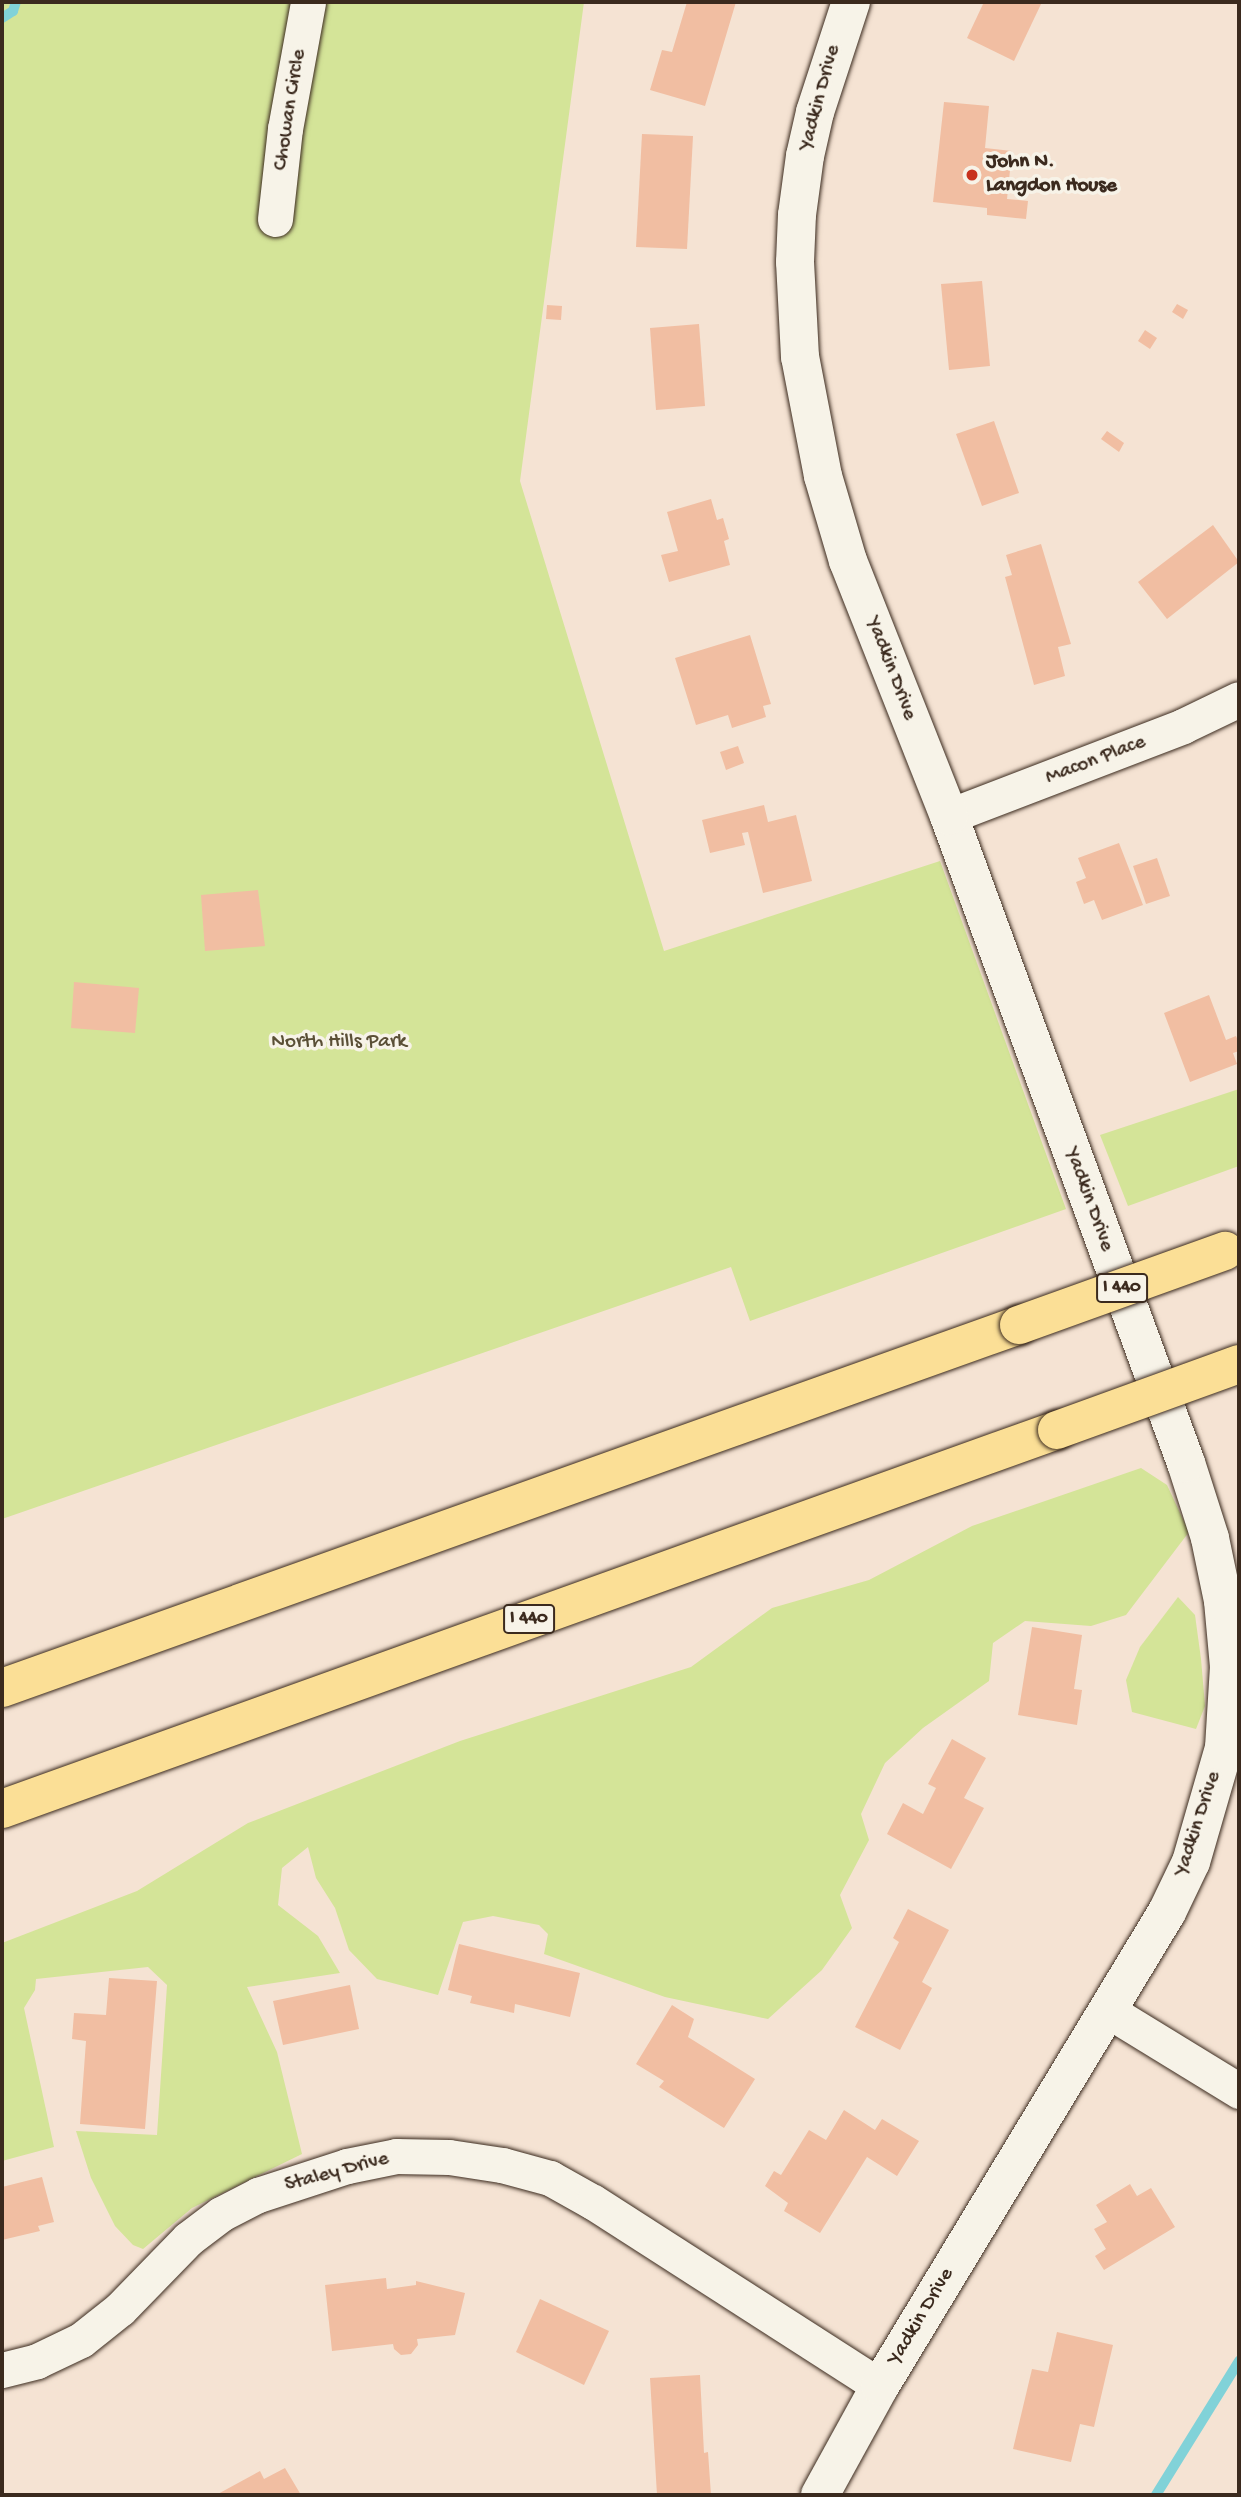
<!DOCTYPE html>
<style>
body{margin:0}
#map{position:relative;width:1241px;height:2497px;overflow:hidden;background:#f5e3d3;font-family:"Gochi Hand",sans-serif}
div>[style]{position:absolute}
.green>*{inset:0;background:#d4e498}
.stream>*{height:10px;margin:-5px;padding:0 5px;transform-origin:5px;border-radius:5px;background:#81d2d8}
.building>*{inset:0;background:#f1bea2}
.roads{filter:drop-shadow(0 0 2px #3b2a1e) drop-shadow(0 0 2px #3b2a1e)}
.street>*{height:35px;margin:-17.5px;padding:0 17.5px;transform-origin:17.5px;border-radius:17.5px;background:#f7f3e8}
.secondary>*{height:38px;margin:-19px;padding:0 19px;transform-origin:19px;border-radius:19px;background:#f7f3e8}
.highway>*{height:38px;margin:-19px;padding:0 19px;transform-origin:19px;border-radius:19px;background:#fbdf96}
.bridges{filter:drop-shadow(0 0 2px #3b2a1e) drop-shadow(0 0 2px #3b2a1e)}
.highway-bridge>*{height:38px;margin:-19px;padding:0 19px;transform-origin:19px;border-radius:19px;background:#fbdf96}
.dots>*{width:19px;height:19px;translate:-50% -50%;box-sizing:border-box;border:4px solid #f7f3e8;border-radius:50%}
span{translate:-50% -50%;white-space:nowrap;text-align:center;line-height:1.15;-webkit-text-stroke:7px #f7f3e8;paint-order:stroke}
.shield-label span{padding:2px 5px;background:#f7f3e8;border:2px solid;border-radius:5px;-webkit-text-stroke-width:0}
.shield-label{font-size:19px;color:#3b2a1e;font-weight:700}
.street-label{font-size:21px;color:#3b2a1e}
.poi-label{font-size:21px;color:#3b2a1e;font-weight:700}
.left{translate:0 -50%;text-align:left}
.park-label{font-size:21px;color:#5a4f36}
.frame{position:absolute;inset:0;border:4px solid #3b2a1e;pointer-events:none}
</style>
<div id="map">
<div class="green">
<div style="clip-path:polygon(2px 2px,584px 2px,520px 481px,664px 951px,940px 861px,1066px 1209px,750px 1321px,731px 1267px,2px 1519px)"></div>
<div style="clip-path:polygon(1239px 1089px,1239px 1166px,1128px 1206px,1100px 1135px)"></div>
<div style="clip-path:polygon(1141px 1468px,1167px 1485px,1189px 1532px,1126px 1615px,1091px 1626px,1025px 1621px,993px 1643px,989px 1681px,923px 1728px,885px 1763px,861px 1814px,869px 1840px,840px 1895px,852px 1928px,822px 1970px,768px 2019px,665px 1997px,544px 1954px,548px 1934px,539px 1925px,493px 1916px,463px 1922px,438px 1995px,377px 1979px,349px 1950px,335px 1908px,316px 1878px,308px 1847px,282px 1868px,278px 1905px,318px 1936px,340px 1973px,247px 1987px,277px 2052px,302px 2154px,192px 2208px,143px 2249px,133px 2245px,115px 2226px,91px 2178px,76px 2131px,157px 2135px,167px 1985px,148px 1967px,36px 1979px,35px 1990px,24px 2008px,54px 2147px,2px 2161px,2px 1943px,137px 1891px,248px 1823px,460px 1741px,691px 1667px,772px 1608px,869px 1580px,972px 1526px)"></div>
<div style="clip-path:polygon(1178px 1597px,1195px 1615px,1201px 1659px,1205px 1706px,1196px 1729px,1132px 1712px,1126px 1680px,1140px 1647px)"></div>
</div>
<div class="stream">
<div style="left:2px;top:18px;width:13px;rotate:-32deg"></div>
<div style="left:13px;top:11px;width:9px;rotate:-72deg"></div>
<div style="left:1156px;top:2495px;width:158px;rotate:-58.2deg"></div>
</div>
<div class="building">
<div style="clip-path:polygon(687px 2px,736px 2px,705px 106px,650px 90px,662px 50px,672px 52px)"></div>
<div style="clip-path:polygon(984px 2px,1042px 2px,1014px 61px,967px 38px)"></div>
<div style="clip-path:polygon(944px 102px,989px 106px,985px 148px,1012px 151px,1007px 199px,1028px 201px,1026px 219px,987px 215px,987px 208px,933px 202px)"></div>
<div style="clip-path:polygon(642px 134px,693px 136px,687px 249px,636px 247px)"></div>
<div style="clip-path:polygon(982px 281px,990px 366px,949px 370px,941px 284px)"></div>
<div style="clip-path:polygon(1177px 304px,1188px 310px,1183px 319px,1172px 312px)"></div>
<div style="clip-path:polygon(547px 305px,562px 306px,561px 320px,546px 319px)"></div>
<div style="clip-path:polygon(699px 324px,705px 406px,656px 410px,650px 328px)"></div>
<div style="clip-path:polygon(1145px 330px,1157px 338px,1150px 349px,1138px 341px)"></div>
<div style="clip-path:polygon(994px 421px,1019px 493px,982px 506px,956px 434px)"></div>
<div style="clip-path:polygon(1107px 431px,1124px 443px,1119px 452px,1101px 439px)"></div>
<div style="clip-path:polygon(711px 499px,717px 520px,723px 518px,729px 539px,724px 541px,730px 565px,669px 582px,661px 555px,678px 551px,667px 512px)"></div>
<div style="clip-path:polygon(1213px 525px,1239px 562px,1167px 619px,1138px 582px)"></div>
<div style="clip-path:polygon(1041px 544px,1071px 644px,1058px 647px,1065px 676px,1034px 685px,1005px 577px,1012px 575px,1006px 555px)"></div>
<div style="clip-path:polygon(750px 635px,771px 704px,763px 706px,766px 717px,732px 728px,728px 715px,696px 725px,675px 658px)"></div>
<div style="clip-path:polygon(738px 746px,744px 763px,726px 770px,720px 752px)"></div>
<div style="clip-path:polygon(764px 805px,768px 822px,796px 815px,812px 881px,763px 893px,748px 832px,742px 833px,745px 845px,710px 853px,702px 820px)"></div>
<div style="clip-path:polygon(1119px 843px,1143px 905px,1102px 920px,1094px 900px,1084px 904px,1076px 882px,1086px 878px,1078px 858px)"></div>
<div style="clip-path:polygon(1157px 858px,1170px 896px,1146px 904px,1133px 866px)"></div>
<div style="clip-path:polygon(258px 890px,265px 946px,205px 951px,201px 895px)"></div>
<div style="clip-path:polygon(74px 982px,139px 988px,135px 1033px,71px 1028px)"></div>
<div style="clip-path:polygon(1209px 995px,1226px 1040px,1236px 1036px,1239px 1043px,1239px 1051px,1233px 1053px,1237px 1064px,1190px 1082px,1164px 1013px)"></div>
<div style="clip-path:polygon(1032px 1627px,1082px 1635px,1074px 1689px,1082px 1690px,1077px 1725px,1018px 1715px)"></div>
<div style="clip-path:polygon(952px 1739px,986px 1758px,964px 1798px,984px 1808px,951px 1869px,887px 1834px,903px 1803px,923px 1814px,936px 1788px,928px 1784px)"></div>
<div style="clip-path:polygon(908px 1909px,949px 1930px,922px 1982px,932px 1988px,900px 2050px,855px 2027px,899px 1942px,893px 1938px)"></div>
<div style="clip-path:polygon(459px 1944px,580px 1973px,570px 2017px,515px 2004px,514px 2013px,470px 2003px,472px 1996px,448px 1990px)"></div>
<div style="clip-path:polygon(109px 1978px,157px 1981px,145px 2129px,80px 2124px,86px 2041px,72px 2039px,74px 2013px,106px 2015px)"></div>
<div style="clip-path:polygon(350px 1985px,359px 2029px,283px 2045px,273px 2001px)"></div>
<div style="clip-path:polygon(672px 2005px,694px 2019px,688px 2037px,755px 2079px,724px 2128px,659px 2087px,664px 2081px,636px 2064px)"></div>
<div style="clip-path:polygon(844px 2110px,875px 2130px,882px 2119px,919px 2141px,897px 2176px,867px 2157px,820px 2233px,784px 2211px,788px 2203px,765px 2186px,774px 2171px,781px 2175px,809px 2130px,826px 2140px)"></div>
<div style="clip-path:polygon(42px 2177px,54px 2222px,38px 2226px,40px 2231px,2px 2240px,2px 2187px)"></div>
<div style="clip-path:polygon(1130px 2184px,1137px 2196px,1151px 2188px,1175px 2227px,1104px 2270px,1095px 2256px,1106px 2249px,1094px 2229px,1107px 2222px,1096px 2205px)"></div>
<div style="clip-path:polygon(386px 2278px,387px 2289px,416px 2285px,416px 2281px,465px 2293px,455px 2335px,417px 2339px,418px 2345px,411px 2354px,401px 2355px,394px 2349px,393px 2344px,332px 2351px,325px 2285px)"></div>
<div style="clip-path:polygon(540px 2299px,609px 2331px,584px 2385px,516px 2352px)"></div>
<div style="clip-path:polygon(1057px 2332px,1113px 2345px,1094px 2427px,1080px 2424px,1071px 2462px,1013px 2449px,1032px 2369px,1048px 2372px)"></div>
<div style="clip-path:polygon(700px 2375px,704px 2453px,708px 2452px,711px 2495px,657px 2495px,650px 2378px)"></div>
<div style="clip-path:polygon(285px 2468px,301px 2495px,216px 2495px,260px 2471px,264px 2479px)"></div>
</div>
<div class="roads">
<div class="street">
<div style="left:275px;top:219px;width:91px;rotate:-83.7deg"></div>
<div style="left:285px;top:129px;width:129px;rotate:-79.7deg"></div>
<div style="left:949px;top:816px;width:251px;rotate:-21deg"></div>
<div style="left:1183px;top:726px;width:62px;rotate:-25.7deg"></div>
<div style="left:1107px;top:2010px;width:155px;rotate:31.5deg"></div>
<div style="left:2px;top:2370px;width:36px;rotate:-14deg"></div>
<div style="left:37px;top:2361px;width:49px;rotate:-25.5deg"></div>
<div style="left:81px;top:2340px;width:50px;rotate:-38.5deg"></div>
<div style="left:120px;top:2309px;width:98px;rotate:-45.8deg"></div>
<div style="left:188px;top:2239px;width:41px;rotate:-37.1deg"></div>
<div style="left:221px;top:2214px;width:42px;rotate:-27.2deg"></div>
<div style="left:258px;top:2195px;width:94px;rotate:-18deg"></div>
<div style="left:347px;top:2166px;width:50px;rotate:-11.5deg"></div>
<div style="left:396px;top:2156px;width:53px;rotate:1.1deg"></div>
<div style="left:449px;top:2157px;width:54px;rotate:8.6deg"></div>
<div style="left:502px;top:2165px;width:50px;rotate:15.2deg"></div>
<div style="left:550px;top:2178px;width:49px;rotate:29.2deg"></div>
<div style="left:593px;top:2202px;width:341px;rotate:32.7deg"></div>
</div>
<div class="secondary">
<div style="left:820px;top:2495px;width:124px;rotate:-61.2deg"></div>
<div style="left:880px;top:2386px;width:554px;rotate:-58.81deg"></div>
<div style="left:1167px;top:1912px;width:55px;rotate:-64.4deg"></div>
<div style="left:1191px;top:1862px;width:119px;rotate:-73.9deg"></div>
<div style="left:1224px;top:1748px;width:81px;rotate:-86.5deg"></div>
<div style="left:1229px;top:1667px;width:66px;rotate:-95.2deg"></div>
<div style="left:1223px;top:1601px;width:64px;rotate:-101.7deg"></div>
<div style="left:1210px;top:1538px;width:79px;rotate:-107.7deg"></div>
<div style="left:1186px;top:1463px;width:689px;rotate:-110.12deg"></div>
<div style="left:949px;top:816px;width:274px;rotate:-111.6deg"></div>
<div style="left:848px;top:561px;width:89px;rotate:-106.4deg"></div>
<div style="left:823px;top:476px;width:121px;rotate:-100.9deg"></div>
<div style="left:800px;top:357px;width:95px;rotate:-93deg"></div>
<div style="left:795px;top:262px;width:47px;rotate:-87.6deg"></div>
<div style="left:797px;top:215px;width:60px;rotate:-82.3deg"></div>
<div style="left:805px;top:156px;width:45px;rotate:-77.2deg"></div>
<div style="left:815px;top:112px;width:116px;rotate:-71.9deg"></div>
</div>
<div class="highway">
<div style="left:2px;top:1688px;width:1080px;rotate:-19.64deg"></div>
<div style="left:2px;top:1809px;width:1121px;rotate:-19.76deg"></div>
</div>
</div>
<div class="bridges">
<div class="highway-bridge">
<div style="left:1019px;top:1325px;width:219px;rotate:-19.8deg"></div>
<div style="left:1057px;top:1430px;width:194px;rotate:-19.9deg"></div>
</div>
</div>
<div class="dots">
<div style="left:972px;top:175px;background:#c8321e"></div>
</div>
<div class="shield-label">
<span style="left:1122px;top:1288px">I 440</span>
<span style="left:529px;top:1619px">I 440</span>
</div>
<div class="street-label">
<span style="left:821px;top:98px;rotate:-75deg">Yadkin Drive</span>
<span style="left:291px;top:110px;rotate:-81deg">Chowan Circle</span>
<span style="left:890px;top:669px;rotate:69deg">Yadkin Drive</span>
<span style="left:1096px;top:761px;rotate:-21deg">Macon Place</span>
<span style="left:1088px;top:1200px;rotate:70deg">Yadkin Drive</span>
<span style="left:1199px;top:1824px;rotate:-72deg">Yadkin Drive</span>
<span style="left:337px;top:2173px;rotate:-15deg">Staley Drive</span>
<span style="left:922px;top:2317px;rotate:-59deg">Yadkin Drive</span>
</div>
<div class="poi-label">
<span class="left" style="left:986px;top:175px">John N.<br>Langdon House</span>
</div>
<div class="park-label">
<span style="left:339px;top:1043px">North Hills Park</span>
</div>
<div class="frame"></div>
</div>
